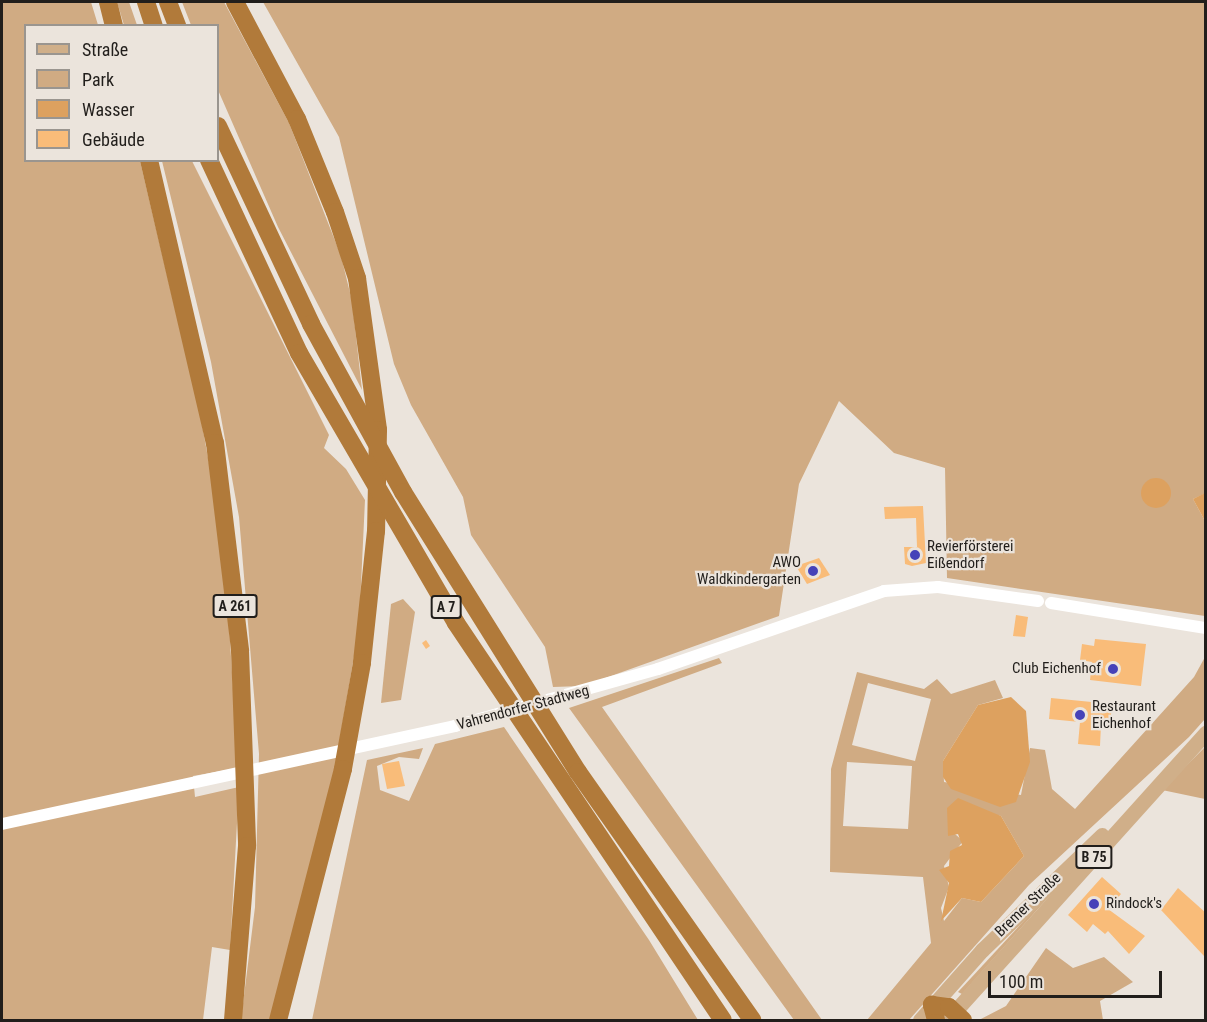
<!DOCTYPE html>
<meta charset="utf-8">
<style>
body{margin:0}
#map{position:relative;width:1207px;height:1022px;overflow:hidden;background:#ebe4dc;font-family:"Roboto Condensed",sans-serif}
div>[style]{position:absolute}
.green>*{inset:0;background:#d0ab83}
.water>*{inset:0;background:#dda15f}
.round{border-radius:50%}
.building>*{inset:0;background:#f9bc79}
.minor>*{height:12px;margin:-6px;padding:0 6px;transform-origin:6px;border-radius:6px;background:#fff}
.major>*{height:15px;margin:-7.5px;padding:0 7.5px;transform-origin:7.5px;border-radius:7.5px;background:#d0af89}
.highway>*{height:18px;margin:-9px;padding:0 9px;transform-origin:9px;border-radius:9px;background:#b17a3a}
.dots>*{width:16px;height:16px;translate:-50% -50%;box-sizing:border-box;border:3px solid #ebe4dc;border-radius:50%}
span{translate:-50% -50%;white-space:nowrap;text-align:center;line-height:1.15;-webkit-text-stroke:4.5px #ebe4dc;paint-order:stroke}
.shield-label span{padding:2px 4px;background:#ebe4dc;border:2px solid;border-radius:4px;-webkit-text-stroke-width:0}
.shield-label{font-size:14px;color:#211e1b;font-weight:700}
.poi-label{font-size:15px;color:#211e1b}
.left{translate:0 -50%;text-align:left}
.right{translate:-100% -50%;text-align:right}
.street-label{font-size:15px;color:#211e1b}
.frame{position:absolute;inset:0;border:3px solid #211e1b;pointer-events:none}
.legend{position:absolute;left:24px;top:24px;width:195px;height:138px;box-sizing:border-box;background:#ebe4dc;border:2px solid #9a958f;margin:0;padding:8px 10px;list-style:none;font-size:18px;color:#211e1b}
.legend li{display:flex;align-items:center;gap:12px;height:30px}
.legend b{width:30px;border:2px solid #9a958f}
.scale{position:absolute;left:988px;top:971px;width:174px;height:27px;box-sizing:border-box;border:3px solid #211e1b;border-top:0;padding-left:8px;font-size:18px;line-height:21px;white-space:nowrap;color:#211e1b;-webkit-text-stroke:4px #ebe4dc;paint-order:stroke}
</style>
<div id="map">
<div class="green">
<div style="clip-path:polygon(2px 2px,91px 2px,98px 25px,26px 26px,26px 160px,140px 161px,200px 414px,224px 545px,238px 768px,193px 776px,195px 797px,239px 787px,230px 950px,212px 947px,203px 1020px,2px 1020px)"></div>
<div style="clip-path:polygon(117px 2px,129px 2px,137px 25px,124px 25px)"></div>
<div style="clip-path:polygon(182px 2px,224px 2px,289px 123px,341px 256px,352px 301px,362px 390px,278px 227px,218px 90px,218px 26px,191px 25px)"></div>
<div style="clip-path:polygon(263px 2px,1205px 2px,1206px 493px,1193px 499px,1205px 521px,1205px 616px,947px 578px,945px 468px,894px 453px,839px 401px,799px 484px,779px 616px,583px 686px,553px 687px,545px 647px,471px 535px,463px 497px,411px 405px,394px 364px,339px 137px)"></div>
<div style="clip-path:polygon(162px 161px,192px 161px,329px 435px,324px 448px,346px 469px,365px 500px,359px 627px,334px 773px,271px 1020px,241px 1020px,255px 907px,259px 754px,239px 517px,211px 362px)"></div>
<div style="clip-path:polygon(403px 599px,415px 612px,401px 700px,381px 703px,391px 604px)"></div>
<div style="clip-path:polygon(evenodd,1205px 657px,1205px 719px,1189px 737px,1029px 885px,909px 1020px,867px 1020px,931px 943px,923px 877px,830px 872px,831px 769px,857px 672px,924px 689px,937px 679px,951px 694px,995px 680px,1003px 698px,978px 705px,943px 761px,944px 782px,1021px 795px,1030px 748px,1045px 750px,1052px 789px,1075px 809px,1194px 677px,1205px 657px,868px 683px,931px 699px,915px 761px,852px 745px,868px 683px,1205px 657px,847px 762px,912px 766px,908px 829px,843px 826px,847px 762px,1205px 657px,952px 805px,1001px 816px,1024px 856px,981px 902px,962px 898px,944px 921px,941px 908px,949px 887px,944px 866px,963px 841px,948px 828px,952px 805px)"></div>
<div style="clip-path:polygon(719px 658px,722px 663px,602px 707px,822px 1020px,794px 1020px,569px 708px)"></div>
<div style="clip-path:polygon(504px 727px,649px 940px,698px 1020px,312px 1020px,367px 760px,423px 748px,419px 759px,399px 757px,377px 766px,380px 790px,409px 801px,435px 744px)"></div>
<div style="clip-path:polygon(1205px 747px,1205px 799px,1162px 790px)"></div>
<div style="clip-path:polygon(1061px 883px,962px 994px,958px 992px,1033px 911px)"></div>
<div style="clip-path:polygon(1046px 948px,1073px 968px,1104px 957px,1133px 982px,1100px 1001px,1103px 1020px,979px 1020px,1006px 1006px)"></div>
</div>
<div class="water">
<div class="round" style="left:1141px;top:478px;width:30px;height:30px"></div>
<div style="clip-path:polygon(1205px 493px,1206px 493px,1205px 521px,1193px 499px)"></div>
<div style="clip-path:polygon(1011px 697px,1026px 711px,1030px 762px,1016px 802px,1000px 807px,951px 789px,943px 777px,943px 761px,978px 705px)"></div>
<div style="clip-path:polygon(958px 798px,1001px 816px,1024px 856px,981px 902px,962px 898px,941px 921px,949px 883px,939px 870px,949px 866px,950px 851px,962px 845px,958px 834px,948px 836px,947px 808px)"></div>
</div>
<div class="building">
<div style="clip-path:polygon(923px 506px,926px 563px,912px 566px,905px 564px,904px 547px,917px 547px,916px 518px,885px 519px,884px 507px)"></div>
<div style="clip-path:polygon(819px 558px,830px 575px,807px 584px,796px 566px)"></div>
<div style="clip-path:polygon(1016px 615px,1028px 617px,1025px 637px,1013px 636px)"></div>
<div style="clip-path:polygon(1095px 639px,1146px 644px,1141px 686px,1090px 680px,1092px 662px,1080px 660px,1082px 644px,1094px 646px)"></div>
<div style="clip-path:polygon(426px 640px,430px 646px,426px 649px,422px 643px)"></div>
<div style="clip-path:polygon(1051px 698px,1112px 704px,1110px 726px,1101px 725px,1100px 746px,1078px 744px,1080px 722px,1049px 719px)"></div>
<div style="clip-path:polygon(399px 761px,405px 786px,387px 789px,382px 764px)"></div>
<div style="clip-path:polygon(1102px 877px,1121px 894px,1108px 909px,1145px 936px,1129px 954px,1108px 931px,1105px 934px,1093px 924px,1087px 932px,1068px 915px)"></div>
<div style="clip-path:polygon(1178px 888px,1206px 913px,1204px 956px,1161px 910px)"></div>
</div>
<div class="minor">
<div style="left:1051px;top:603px;width:157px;rotate:9.2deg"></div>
<div style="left:2px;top:824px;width:463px;rotate:-12.2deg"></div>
<div style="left:455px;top:726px;width:211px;rotate:-15.7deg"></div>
<div style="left:658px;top:669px;width:239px;rotate:-19deg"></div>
<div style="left:884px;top:591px;width:54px;rotate:-4.2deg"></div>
<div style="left:938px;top:587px;width:101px;rotate:8deg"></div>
</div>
<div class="major">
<div style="left:920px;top:1020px;width:94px;rotate:-48.5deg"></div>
<div style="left:982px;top:950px;width:166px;rotate:-43.8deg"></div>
<div style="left:947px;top:1020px;width:387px;rotate:-48deg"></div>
</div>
<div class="highway">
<div style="left:108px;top:2px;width:25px;rotate:76deg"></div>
<div style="left:146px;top:2px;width:25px;rotate:72deg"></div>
<div style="left:168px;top:2px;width:26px;rotate:69deg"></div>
<div style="left:235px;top:2px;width:132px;rotate:62.1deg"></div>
<div style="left:297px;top:119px;width:100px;rotate:67.8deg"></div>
<div style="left:335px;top:212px;width:70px;rotate:71.6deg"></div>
<div style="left:357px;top:278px;width:153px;rotate:82.1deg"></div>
<div style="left:378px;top:430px;width:101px;rotate:91.1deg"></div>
<div style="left:376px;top:531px;width:133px;rotate:96.1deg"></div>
<div style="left:362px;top:663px;width:108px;rotate:100.2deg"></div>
<div style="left:343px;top:769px;width:259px;rotate:104.5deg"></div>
<div style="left:218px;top:126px;width:219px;rotate:64.8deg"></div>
<div style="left:311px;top:324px;width:192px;rotate:61.3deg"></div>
<div style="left:403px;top:492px;width:330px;rotate:58deg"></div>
<div style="left:578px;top:772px;width:303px;rotate:54.9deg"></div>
<div style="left:149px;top:160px;width:291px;rotate:76.9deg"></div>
<div style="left:215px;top:443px;width:209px;rotate:83.1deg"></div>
<div style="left:240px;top:651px;width:195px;rotate:87.9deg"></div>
<div style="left:247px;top:846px;width:175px;rotate:94.6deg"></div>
<div style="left:209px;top:160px;width:213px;rotate:65deg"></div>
<div style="left:299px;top:353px;width:312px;rotate:59.8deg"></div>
<div style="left:456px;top:623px;width:478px;rotate:56.1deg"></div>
<div style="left:936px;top:1020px;width:16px;rotate:-105deg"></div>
<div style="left:932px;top:1005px;width:17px;rotate:7deg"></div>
<div style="left:949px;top:1007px;width:19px;rotate:43deg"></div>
</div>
<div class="dots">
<div style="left:915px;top:555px;background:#4642b8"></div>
<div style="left:813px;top:571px;background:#4642b8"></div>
<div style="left:1113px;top:669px;background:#4642b8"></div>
<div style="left:1080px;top:715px;background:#4642b8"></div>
<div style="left:1094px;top:904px;background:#4642b8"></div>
</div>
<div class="shield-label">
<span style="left:235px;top:606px">A 261</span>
<span style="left:446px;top:607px">A 7</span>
<span style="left:1094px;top:857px">B 75</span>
</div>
<div class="poi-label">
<span class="left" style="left:927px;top:555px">Revierförsterei<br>Eißendorf</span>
<span class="right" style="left:801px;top:571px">AWO<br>Waldkindergarten</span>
<span class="right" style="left:1101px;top:669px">Club Eichenhof</span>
<span class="left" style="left:1092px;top:715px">Restaurant<br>Eichenhof</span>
<span class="left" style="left:1106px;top:904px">Rindock's</span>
</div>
<div class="street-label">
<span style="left:523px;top:708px;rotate:-15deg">Vahrendorfer Stadtweg</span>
<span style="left:1028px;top:905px;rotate:-44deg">Bremer Straße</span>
</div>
<div class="frame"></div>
<ul class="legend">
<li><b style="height:8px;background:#d0af89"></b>Straße</li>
<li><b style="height:16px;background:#d0ab83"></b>Park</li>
<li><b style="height:16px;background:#dda15f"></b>Wasser</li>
<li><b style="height:16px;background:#f9bc79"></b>Gebäude</li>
</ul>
<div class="scale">100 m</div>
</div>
